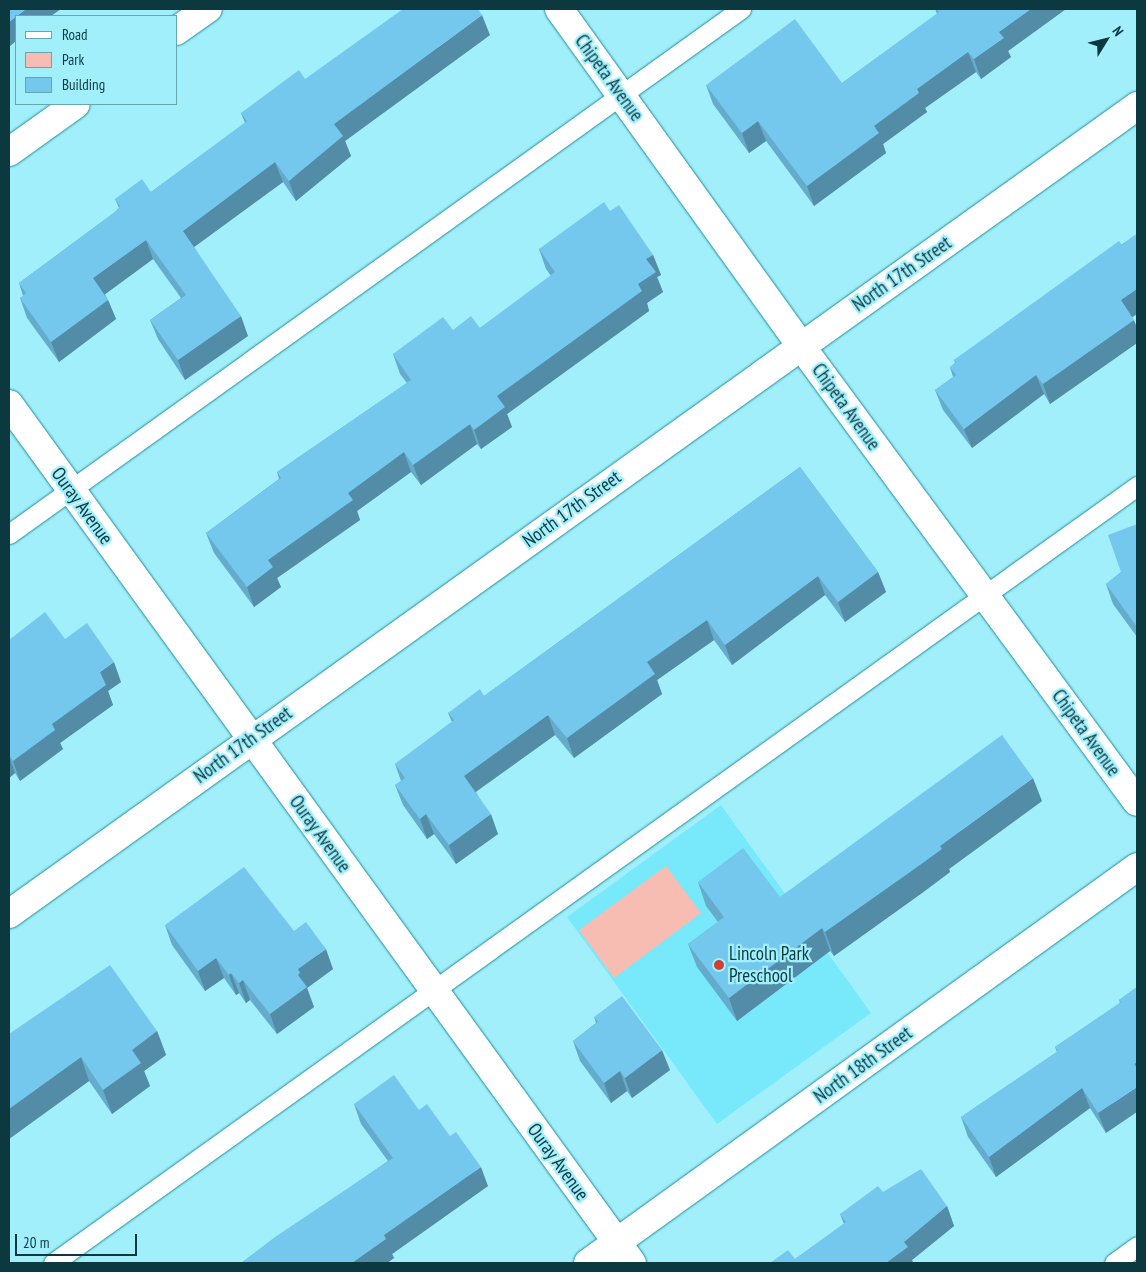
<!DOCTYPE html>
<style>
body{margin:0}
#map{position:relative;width:1146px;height:1272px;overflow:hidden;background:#a2effc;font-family:"PT Sans Narrow",sans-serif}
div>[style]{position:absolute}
.built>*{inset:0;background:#77e9fb}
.green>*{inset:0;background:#f7bcb2}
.roads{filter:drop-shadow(0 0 1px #1c8e9e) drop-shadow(0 0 1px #1c8e9e)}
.lane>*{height:19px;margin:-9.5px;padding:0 9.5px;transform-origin:9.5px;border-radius:9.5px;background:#fff}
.street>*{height:28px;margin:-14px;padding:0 14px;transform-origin:14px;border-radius:14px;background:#fff}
.wall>*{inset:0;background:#65accc}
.shaded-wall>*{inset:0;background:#528ca6}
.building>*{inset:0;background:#75c8ed}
.dots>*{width:14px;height:14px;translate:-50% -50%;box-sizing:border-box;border:2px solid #a2effc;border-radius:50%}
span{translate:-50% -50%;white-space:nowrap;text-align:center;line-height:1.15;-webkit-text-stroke:4.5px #a2effc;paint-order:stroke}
.street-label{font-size:19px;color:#0c3940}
.poi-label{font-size:19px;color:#0c3940}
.left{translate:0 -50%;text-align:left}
.frame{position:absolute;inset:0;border:10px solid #0c3940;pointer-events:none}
.legend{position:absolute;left:15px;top:15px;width:162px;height:90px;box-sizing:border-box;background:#a2effc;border:1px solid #66a6b1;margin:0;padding:6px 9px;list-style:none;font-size:15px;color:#0c3940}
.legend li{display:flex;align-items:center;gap:10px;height:25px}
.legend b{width:25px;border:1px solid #66a6b1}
.north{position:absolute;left:1081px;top:15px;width:50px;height:50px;-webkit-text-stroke:4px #a2effc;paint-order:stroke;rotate:54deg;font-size:14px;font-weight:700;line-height:20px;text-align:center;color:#0c3940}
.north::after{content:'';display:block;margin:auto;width:18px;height:22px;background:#0c3940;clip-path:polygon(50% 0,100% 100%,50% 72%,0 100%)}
.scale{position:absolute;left:15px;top:1234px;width:122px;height:22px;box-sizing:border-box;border:2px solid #0c3940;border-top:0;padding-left:6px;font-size:15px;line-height:18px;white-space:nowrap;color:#0c3940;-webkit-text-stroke:4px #a2effc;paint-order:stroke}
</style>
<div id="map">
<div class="built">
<div style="clip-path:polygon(721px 805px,871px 1013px,717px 1124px,567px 917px)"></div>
</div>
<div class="green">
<div style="clip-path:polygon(666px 866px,701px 913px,614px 978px,579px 930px)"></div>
</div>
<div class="roads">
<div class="lane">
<div style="left:9px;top:534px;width:901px;rotate:-35.65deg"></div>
<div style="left:53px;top:1263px;width:1334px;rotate:-35.63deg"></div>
<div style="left:1114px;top:1263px;width:29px;rotate:-36deg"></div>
</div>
<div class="street">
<div style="left:559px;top:9px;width:415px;rotate:54.3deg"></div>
<div style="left:801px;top:346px;width:566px;rotate:53.62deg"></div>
<div style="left:176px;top:31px;width:39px;rotate:-35deg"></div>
<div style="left:9px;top:152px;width:82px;rotate:-35.6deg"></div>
<div style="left:9px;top:404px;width:1061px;rotate:54.05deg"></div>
<div style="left:9px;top:914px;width:1388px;rotate:-35.61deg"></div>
<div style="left:588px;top:1263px;width:677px;rotate:-35.8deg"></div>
</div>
</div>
<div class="wall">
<div style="clip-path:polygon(935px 9px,1066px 9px,1008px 51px,1011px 57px,981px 79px,976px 72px,925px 108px,927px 112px,883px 144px,886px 153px,814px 206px,766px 141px,749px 153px,713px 104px,706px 85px,842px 83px,937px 14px)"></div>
<div style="clip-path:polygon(490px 35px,345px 141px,351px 156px,296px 201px,283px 182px,194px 247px,248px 336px,185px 380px,158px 339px,150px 320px,181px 298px,153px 259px,105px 294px,108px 300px,116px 319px,59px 362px,27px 318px,20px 298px,23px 296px,19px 283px,115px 212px,119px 208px,115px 199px,151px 192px,245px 123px,241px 113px,305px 79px)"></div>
<div style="clip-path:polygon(610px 211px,653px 255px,661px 275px,657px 277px,663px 292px,647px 303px,649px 311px,507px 414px,512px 427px,481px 449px,477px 444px,421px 485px,411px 472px,357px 511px,360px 520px,277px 578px,281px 587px,254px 607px,214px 553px,206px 533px,279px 479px,277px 472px,407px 383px,400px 374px,393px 354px,453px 330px,480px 328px,551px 276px,546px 269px,539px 249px)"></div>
<div style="clip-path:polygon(1137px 234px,1137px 314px,1132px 317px,1137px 328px,1137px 343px,1050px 404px,1044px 394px,972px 448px,943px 410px,935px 390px,953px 377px,950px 367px,955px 363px,954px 360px)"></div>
<div style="clip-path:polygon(800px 467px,878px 572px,886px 592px,845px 622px,825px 595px,732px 665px,714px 640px,657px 680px,662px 694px,574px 758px,555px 735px,476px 792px,498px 834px,456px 864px,434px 834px,427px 839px,403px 805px,395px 785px,401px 781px,395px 764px,452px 722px,448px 713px,484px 696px)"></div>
<div style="clip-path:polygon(1137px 524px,1137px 637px,1113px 604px,1106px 584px,1121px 572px)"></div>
<div style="clip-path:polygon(9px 640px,121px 682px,108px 691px,113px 705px,60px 743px,63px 749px,20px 781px,15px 773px,9px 778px)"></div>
<div style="clip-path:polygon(1042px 801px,949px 869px,950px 872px,922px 893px,834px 956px,830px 951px,737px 1021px,697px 967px,688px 944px,718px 922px,706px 906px,698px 882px,780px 897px)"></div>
<div style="clip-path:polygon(165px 925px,294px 931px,333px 969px,307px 988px,314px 1007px,277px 1034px,250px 1000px,246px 1003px,239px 993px,236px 995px,224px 978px,205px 991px,172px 945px)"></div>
<div style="clip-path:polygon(1137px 987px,1106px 1133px,1090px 1108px,996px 1177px,968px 1137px,961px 1117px,1057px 1052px,1055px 1047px,1120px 1003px,1119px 1000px)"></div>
<div style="clip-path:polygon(594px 1017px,670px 1070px,632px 1098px,627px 1091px,611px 1103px,580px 1061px,573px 1041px,596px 1023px)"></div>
<div style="clip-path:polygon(157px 1031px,166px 1055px,144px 1071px,150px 1086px,112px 1114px,89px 1081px,9px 1139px,9px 1034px)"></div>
<div style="clip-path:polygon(354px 1104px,419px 1110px,488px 1186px,392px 1254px,394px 1258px,387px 1263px,241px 1263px,388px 1161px,361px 1124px)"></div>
<div style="clip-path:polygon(883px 1192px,947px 1206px,954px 1226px,912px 1260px,913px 1263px,770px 1263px,795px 1259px,844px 1224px,840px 1214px)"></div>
</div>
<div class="shaded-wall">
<div style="clip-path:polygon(26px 9px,61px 9px,51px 16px,16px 16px,16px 41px,9px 47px,9px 22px)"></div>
<div style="clip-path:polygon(1031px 9px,1066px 9px,1008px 51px,1011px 57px,981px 79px,974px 59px,999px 32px)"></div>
<div style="clip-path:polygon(482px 15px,490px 35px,345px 141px,351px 156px,296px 201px,289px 181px,334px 124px)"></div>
<div style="clip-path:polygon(968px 52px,976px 72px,925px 108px,927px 112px,883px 144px,886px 153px,814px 206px,807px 186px,874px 126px,917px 89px)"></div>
<div style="clip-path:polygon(758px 121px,766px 141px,749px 153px,742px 133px)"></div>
<div style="clip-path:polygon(275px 162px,283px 182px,190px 250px,183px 231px)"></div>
<div style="clip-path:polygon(146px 240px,153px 259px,100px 298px,93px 278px)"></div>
<div style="clip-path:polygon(653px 255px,661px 275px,657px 277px,663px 292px,647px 303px,649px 311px,507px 414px,512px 427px,481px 449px,474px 430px,497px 396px,638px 284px,646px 259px)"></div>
<div style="clip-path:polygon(1137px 289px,1137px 314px,1128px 320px,1121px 300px)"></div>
<div style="clip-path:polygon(108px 300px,116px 319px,59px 362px,51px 342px)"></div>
<div style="clip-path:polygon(241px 316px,248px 336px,185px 380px,178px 360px)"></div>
<div style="clip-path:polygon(1134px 320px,1137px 328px,1137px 343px,1050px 404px,1043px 384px)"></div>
<div style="clip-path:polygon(1036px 375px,1044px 394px,972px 448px,964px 429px)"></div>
<div style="clip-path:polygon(470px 424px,477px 444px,421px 485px,413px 465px)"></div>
<div style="clip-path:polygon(404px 452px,411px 472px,357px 511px,360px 520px,277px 578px,281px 587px,254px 607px,247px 587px,268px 560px,348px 493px)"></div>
<div style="clip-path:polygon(878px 572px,886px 592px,845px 622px,838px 602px)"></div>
<div style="clip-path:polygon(818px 576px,825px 595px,732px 665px,725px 645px)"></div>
<div style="clip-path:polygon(707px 620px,714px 640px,657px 680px,662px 694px,574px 758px,567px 738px,647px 662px)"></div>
<div style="clip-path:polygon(114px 662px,121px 682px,108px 691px,113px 705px,60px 743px,63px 749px,20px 781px,13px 761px,52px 724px,100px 672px)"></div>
<div style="clip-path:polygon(548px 715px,555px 735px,471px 795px,464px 776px)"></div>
<div style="clip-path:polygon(9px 756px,15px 773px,9px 778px)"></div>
<div style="clip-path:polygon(1033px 778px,1042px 801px,949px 869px,950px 872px,922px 893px,834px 956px,825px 932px,940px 846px)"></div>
<div style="clip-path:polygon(426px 814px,434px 834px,427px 839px,420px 819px)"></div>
<div style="clip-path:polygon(491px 814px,498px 834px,456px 864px,449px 845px)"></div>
<div style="clip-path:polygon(822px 928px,830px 951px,737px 1021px,729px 998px)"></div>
<div style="clip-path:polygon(326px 949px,333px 969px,307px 988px,314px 1007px,277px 1034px,270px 1014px,298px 975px,298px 969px)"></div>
<div style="clip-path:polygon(216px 958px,224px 978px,205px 991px,198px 971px)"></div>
<div style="clip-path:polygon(231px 973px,239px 993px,236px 995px,229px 975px)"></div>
<div style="clip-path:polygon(243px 980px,250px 1000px,246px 1003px,239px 983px)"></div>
<div style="clip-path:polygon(157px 1031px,166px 1055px,144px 1071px,150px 1086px,112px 1114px,103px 1090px,132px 1050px)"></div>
<div style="clip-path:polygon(662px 1050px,670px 1070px,632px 1098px,625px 1078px)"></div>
<div style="clip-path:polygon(81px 1057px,89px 1081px,9px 1139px,9px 1109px)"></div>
<div style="clip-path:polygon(1137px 1061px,1137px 1072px,1134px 1064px)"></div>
<div style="clip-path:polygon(620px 1071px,627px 1091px,611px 1103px,604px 1083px)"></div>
<div style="clip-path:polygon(1137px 1087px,1137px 1112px,1106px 1133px,1098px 1113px)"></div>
<div style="clip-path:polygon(1082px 1088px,1090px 1108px,996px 1177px,989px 1157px)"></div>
<div style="clip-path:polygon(481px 1167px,488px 1186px,392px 1254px,394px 1258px,387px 1263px,352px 1263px,384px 1235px)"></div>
<div style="clip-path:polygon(947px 1206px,954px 1226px,912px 1260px,913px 1263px,886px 1263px,904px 1242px)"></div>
</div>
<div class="building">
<div style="clip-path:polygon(9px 9px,26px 9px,9px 22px)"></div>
<div style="clip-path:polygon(403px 9px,478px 9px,482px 15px,334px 124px,343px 136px,289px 181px,275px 162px,183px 231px,241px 316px,178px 360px,150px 320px,186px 295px,146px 240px,93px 278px,108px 300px,51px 342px,20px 298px,26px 293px,19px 283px,115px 212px,120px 206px,115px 199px,142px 179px,151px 192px,247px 121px,241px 113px,299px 70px,305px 79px)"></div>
<div style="clip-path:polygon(936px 9px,1031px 9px,999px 32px,1004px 38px,974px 59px,968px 52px,917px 89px,919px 93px,874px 126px,879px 133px,807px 186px,758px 121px,742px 133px,706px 85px,795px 19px,842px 83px,939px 12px)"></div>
<div style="clip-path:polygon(604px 202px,610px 211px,619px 205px,653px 255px,646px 259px,656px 272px,638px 284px,642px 291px,497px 396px,505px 407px,474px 430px,470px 424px,413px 465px,404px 452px,348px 493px,353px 500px,268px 560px,273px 567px,247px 587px,206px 533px,281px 478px,277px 472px,411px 380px,393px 354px,443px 317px,453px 330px,471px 316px,480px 328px,555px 272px,539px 249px)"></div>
<div style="clip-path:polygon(1137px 234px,1137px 289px,1121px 300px,1134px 320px,1043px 384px,1036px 375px,964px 429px,935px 390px,956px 375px,950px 367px,956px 362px,954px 360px,1119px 241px,1122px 245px)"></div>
<div style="clip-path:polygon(800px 467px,878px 572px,838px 602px,818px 576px,725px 645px,707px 620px,647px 662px,655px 674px,567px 738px,548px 715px,464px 776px,491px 814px,449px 845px,426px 814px,420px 819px,395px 785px,405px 778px,395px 764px,454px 720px,448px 713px,480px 689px,484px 696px)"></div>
<div style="clip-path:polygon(1137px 524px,1137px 627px,1106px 584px,1121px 572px,1108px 535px)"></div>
<div style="clip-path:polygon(45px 612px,65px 639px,87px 623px,114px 662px,100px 672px,106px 685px,52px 724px,55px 730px,13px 761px,9px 755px,9px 640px)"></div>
<div style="clip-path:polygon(1002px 735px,1033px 778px,940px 846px,942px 849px,913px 870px,825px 932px,822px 928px,729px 998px,688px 944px,724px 917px,698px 882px,743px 848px,780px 897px)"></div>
<div style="clip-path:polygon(244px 867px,294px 931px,306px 922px,326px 949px,298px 969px,300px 973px,298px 975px,307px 987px,270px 1014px,243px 980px,239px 983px,231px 973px,229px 975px,216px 958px,198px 971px,165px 925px)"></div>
<div style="clip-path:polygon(110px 965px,157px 1031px,132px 1050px,141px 1063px,103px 1090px,81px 1057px,9px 1109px,9px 1034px)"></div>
<div style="clip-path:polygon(1137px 987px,1137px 1061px,1134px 1064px,1137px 1068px,1137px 1087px,1098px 1113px,1082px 1088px,989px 1157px,961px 1117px,1058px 1051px,1055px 1047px,1121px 1002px,1119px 1000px)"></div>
<div style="clip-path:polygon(622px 996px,662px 1050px,625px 1078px,620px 1071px,604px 1083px,573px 1041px,598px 1022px,594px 1017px)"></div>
<div style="clip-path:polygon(394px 1075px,419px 1110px,427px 1104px,450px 1136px,456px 1132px,481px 1167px,384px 1235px,386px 1239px,352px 1263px,241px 1263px,275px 1237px,393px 1158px,354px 1104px)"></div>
<div style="clip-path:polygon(921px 1169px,947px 1206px,904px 1242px,908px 1247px,886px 1263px,770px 1263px,788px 1250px,795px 1259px,846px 1222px,840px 1214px,878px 1186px,883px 1192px)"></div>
</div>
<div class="dots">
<div style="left:719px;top:965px;background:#ce4134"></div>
</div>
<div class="street-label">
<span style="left:609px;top:78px;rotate:54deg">Chipeta Avenue</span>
<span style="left:902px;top:274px;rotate:-35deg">North 17th Street</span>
<span style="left:846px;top:407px;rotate:54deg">Chipeta Avenue</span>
<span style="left:82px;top:506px;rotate:54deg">Ouray Avenue</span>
<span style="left:572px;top:509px;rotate:-36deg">North 17th Street</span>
<span style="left:1086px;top:733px;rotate:54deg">Chipeta Avenue</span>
<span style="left:243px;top:745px;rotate:-36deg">North 17th Street</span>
<span style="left:320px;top:834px;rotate:54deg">Ouray Avenue</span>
<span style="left:863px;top:1065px;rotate:-36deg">North 18th Street</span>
<span style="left:558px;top:1162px;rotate:54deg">Ouray Avenue</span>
</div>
<div class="poi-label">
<span class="left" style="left:729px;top:965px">Lincoln Park<br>Preschool</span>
</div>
<div class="frame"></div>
<ul class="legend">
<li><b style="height:6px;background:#fff"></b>Road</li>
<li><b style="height:14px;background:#f7bcb2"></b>Park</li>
<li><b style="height:14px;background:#75c8ed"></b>Building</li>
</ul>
<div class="north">N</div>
<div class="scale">20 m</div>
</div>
